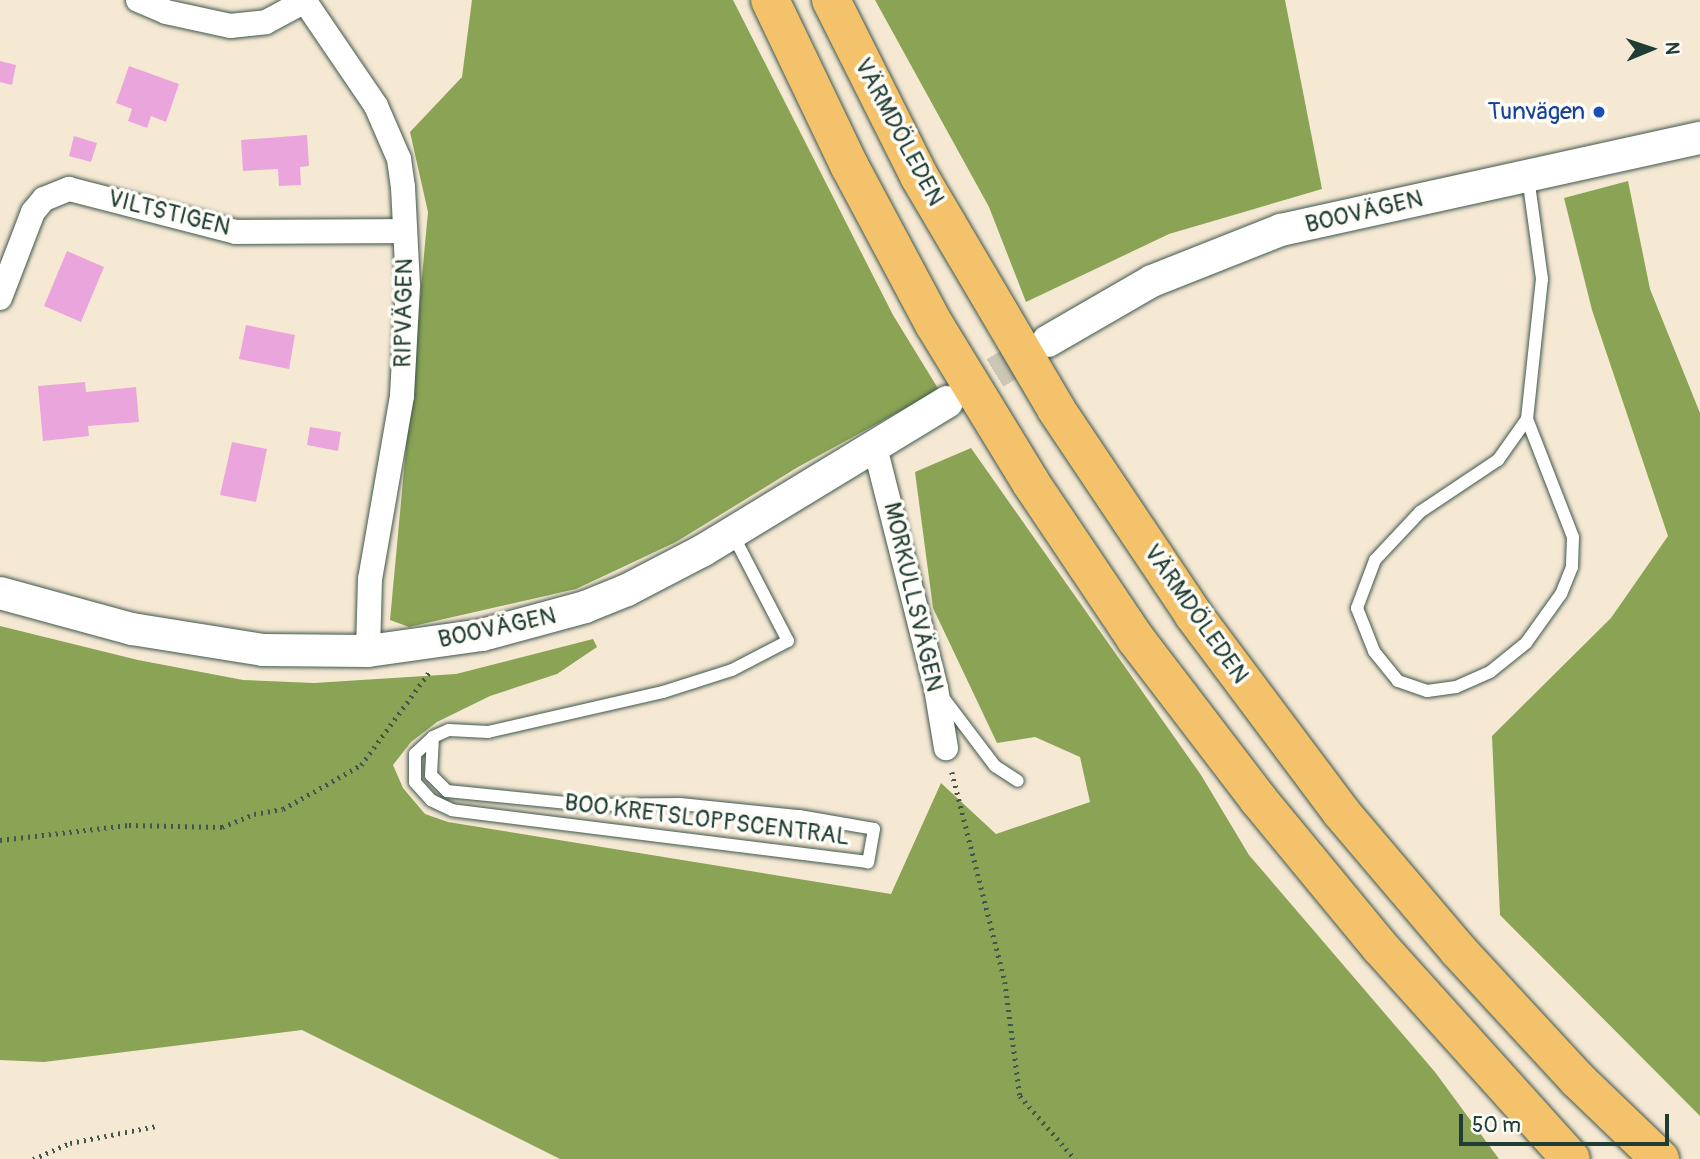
<!DOCTYPE html>
<meta charset="utf-8">
<style>
body{margin:0}
#map{position:relative;width:1700px;height:1159px;overflow:hidden;background:#f6e9d4;font-family:Pangolin,sans-serif}
div>[style]{position:absolute}
.forest>*{inset:0;background:#8ba354}
.building>*{inset:0;background:#eba5dd}
.tertiary-tunnel>*{height:32px;margin-top:-16px;transform-origin:0;background:repeating-linear-gradient(90deg,#cbc7b4 0 32px,transparent 0 48px)}
.path>*{height:4.5px;margin-top:-2.25px;transform-origin:0;background:repeating-linear-gradient(90deg,#3f574c 0 2px,transparent 0 7px)}
.roads{filter:drop-shadow(0 0 2px #3f574c) drop-shadow(0 0 2px #3f574c)}
.service>*{height:12px;margin:-6px;padding:0 6px;transform-origin:6px;border-radius:6px;background:#fff}
.minor>*{height:24px;margin:-12px;padding:0 12px;transform-origin:12px;border-radius:12px;background:#fff}
.tertiary>*{height:32px;margin:-16px;padding:0 16px;transform-origin:16px;border-radius:16px;background:#fff}
.motorway>*{height:38px;margin:-19px;padding:0 19px;transform-origin:19px;border-radius:19px;background:#f4c26a}
.dots>*{width:19px;height:19px;translate:-50% -50%;box-sizing:border-box;border:4px solid #fdfcf7;border-radius:50%}
span{translate:-50% -50%;white-space:nowrap;text-align:center;line-height:1.15;-webkit-text-stroke:7px #fdfcf7;paint-order:stroke}
.transit-label{font-size:24px;color:#164399}
.right{translate:-100% -50%;text-align:right}
.street-label{font-size:24px;color:#1f3d34}
.north{position:absolute;left:1616px;top:14px;width:70px;height:70px;-webkit-text-stroke:5px #fdfcf7;paint-order:stroke;rotate:88deg;font-size:19px;font-weight:700;line-height:28px;text-align:center;color:#1f3d34}
.north::after{content:'';display:block;margin:auto;width:24px;height:32px;background:#1f3d34;clip-path:polygon(50% 0,100% 100%,50% 72%,0 100%)}
.scale{position:absolute;left:1459px;top:1114px;width:210px;height:32px;box-sizing:border-box;border:4px solid #1f3d34;border-top:0;padding-left:9px;font-size:21px;line-height:24px;white-space:nowrap;color:#1f3d34;-webkit-text-stroke:5px #fdfcf7;paint-order:stroke}
</style>
<div id="map">
<div class="forest">
<div style="clip-path:polygon(472px 0,733px 0,893px 315px,939px 390px,798px 467px,676px 542px,576px 589px,409px 627px,390px 620px,428px 212px,410px 132px,462px 77px)"></div>
<div style="clip-path:polygon(875px 0,1285px 0,1322px 189px,1169px 234px,1026px 302px,989px 207px)"></div>
<div style="clip-path:polygon(1628px 181px,1650px 289px,1700px 413px,1700px 1116px,1500px 915px,1492px 736px,1611px 618px,1668px 536px,1592px 310px,1564px 198px)"></div>
<div style="clip-path:polygon(971px 448px,1201px 775px,1249px 855px,1435px 1072px,1499px 1159px,560px 1159px,302px 1030px,44px 1062px,0 1060px,0 626px,138px 660px,243px 680px,314px 683px,456px 674px,593px 639px,597px 647px,557px 674px,490px 696px,437px 722px,411px 742px,393px 765px,403px 788px,425px 814px,448px 822px,891px 894px,941px 783px,996px 834px,1090px 802px,1080px 757px,1035px 737px,997px 743px,933px 608px,915px 472px)"></div>
</div>
<div class="building">
<div style="clip-path:polygon(0 61px,16px 65px,12px 85px,0 82px)"></div>
<div style="clip-path:polygon(129px 66px,179px 84px,166px 122px,151px 116px,147px 128px,128px 121px,132px 109px,116px 103px)"></div>
<div style="clip-path:polygon(307px 135px,309px 166px,300px 167px,301px 185px,279px 186px,278px 169px,243px 171px,241px 140px)"></div>
<div style="clip-path:polygon(74px 136px,97px 143px,91px 162px,69px 156px)"></div>
<div style="clip-path:polygon(67px 251px,104px 267px,81px 322px,44px 306px)"></div>
<div style="clip-path:polygon(246px 325px,295px 335px,289px 369px,239px 359px)"></div>
<div style="clip-path:polygon(85px 382px,86px 392px,136px 387px,139px 422px,88px 426px,89px 436px,43px 441px,38px 386px)"></div>
<div style="clip-path:polygon(310px 427px,341px 432px,338px 451px,307px 445px)"></div>
<div style="clip-path:polygon(232px 442px,267px 449px,256px 502px,220px 495px)"></div>
</div>
<div class="tertiary-tunnel">
<div style="left:954px;top:398px;width:105px;rotate:-31.4deg"></div>
</div>
<div class="path">
<div style="left:952px;top:772px;width:217px;rotate:75.8deg"></div>
<div style="left:1005px;top:982px;width:115px;rotate:82.5deg"></div>
<div style="left:1020px;top:1096px;width:84px;rotate:48.9deg"></div>
<div style="left:0;top:840px;width:130px;rotate:-6.6deg"></div>
<div style="left:129px;top:825px;width:93px;rotate:1.2deg"></div>
<div style="left:222px;top:827px;width:35px;rotate:-22deg"></div>
<div style="left:254px;top:814px;width:29px;rotate:-10deg"></div>
<div style="left:283px;top:809px;width:90px;rotate:-29.4deg"></div>
<div style="left:361px;top:765px;width:117px;rotate:-53.7deg"></div>
<div style="left:33px;top:1159px;width:40px;rotate:-23.4deg"></div>
<div style="left:70px;top:1143px;width:89px;rotate:-11.1deg"></div>
</div>
<div class="roads">
<div class="service">
<div style="left:1527px;top:419px;width:127px;rotate:68.7deg"></div>
<div style="left:1573px;top:537px;width:30px;rotate:92deg"></div>
<div style="left:1572px;top:567px;width:29px;rotate:112deg"></div>
<div style="left:1561px;top:594px;width:60px;rotate:125.5deg"></div>
<div style="left:1526px;top:643px;width:46px;rotate:141.1deg"></div>
<div style="left:1490px;top:672px;width:37px;rotate:156deg"></div>
<div style="left:1456px;top:687px;width:29px;rotate:172deg"></div>
<div style="left:1427px;top:691px;width:31px;rotate:-161deg"></div>
<div style="left:1398px;top:681px;width:38px;rotate:-129deg"></div>
<div style="left:1374px;top:651px;width:46px;rotate:-111.6deg"></div>
<div style="left:1357px;top:608px;width:51px;rotate:-69.4deg"></div>
<div style="left:1375px;top:560px;width:66px;rotate:-46.8deg"></div>
<div style="left:1420px;top:512px;width:94px;rotate:-33.7deg"></div>
<div style="left:1498px;top:460px;width:50px;rotate:-54.7deg"></div>
<div style="left:1527px;top:419px;width:141px;rotate:-83.9deg"></div>
<div style="left:1542px;top:279px;width:103px;rotate:-97.8deg"></div>
<div style="left:942px;top:696px;width:88px;rotate:52.9deg"></div>
<div style="left:995px;top:766px;width:27px;rotate:33deg"></div>
<div style="left:433px;top:737px;width:38px;rotate:93deg"></div>
<div style="left:431px;top:775px;width:23px;rotate:45deg"></div>
<div style="left:447px;top:791px;width:142px;rotate:5.7deg"></div>
<div style="left:588px;top:805px;width:92px;rotate:-0.6deg"></div>
<div style="left:680px;top:804px;width:120px;rotate:5.8deg"></div>
<div style="left:799px;top:816px;width:76px;rotate:9.8deg"></div>
<div style="left:874px;top:829px;width:34px;rotate:100deg"></div>
<div style="left:868px;top:862px;width:419px;rotate:-172.9deg"></div>
<div style="left:452px;top:810px;width:23px;rotate:-155deg"></div>
<div style="left:431px;top:800px;width:24px;rotate:-132deg"></div>
<div style="left:415px;top:782px;width:28px;rotate:-90deg"></div>
<div style="left:415px;top:754px;width:25px;rotate:-43deg"></div>
<div style="left:433px;top:737px;width:17px;rotate:-24deg"></div>
<div style="left:449px;top:730px;width:39px;rotate:3deg"></div>
<div style="left:488px;top:732px;width:180px;rotate:-12.9deg"></div>
<div style="left:663px;top:692px;width:72px;rotate:-17.7deg"></div>
<div style="left:732px;top:670px;width:63px;rotate:-27.4deg"></div>
<div style="left:788px;top:641px;width:122px;rotate:-117.4deg"></div>
</div>
<div class="minor">
<div style="left:138px;top:0;width:30px;rotate:23deg"></div>
<div style="left:166px;top:12px;width:66px;rotate:12.3deg"></div>
<div style="left:230px;top:26px;width:36px;rotate:-6deg"></div>
<div style="left:266px;top:22px;width:44px;rotate:-28.3deg"></div>
<div style="left:304px;top:0;width:128px;rotate:55.8deg"></div>
<div style="left:376px;top:106px;width:58px;rotate:66.5deg"></div>
<div style="left:399px;top:159px;width:28px;rotate:82deg"></div>
<div style="left:403px;top:187px;width:98px;rotate:87.1deg"></div>
<div style="left:408px;top:285px;width:111px;rotate:93.1deg"></div>
<div style="left:402px;top:396px;width:186px;rotate:99.9deg"></div>
<div style="left:370px;top:579px;width:72px;rotate:91.6deg"></div>
<div style="left:0;top:298px;width:92px;rotate:-69deg"></div>
<div style="left:33px;top:212px;width:17px;rotate:-50deg"></div>
<div style="left:44px;top:199px;width:27px;rotate:-22deg"></div>
<div style="left:69px;top:189px;width:172px;rotate:14.4deg"></div>
<div style="left:236px;top:232px;width:169px;rotate:-0.3deg"></div>
<div style="left:875px;top:447px;width:249px;rotate:75.8deg"></div>
<div style="left:936px;top:688px;width:61px;rotate:80.5deg"></div>
</div>
<div class="tertiary">
<div style="left:1048px;top:341px;width:120px;rotate:-30deg"></div>
<div style="left:1152px;top:281px;width:139px;rotate:-21.6deg"></div>
<div style="left:1281px;top:230px;width:429px;rotate:-12.4deg"></div>
<div style="left:0;top:593px;width:137px;rotate:15.3deg"></div>
<div style="left:132px;top:629px;width:133px;rotate:9.1deg"></div>
<div style="left:263px;top:650px;width:105px;rotate:0.5deg"></div>
<div style="left:368px;top:651px;width:115px;rotate:-8deg"></div>
<div style="left:482px;top:635px;width:107px;rotate:-15.2deg"></div>
<div style="left:585px;top:607px;width:45px;rotate:-22deg"></div>
<div style="left:627px;top:590px;width:85px;rotate:-27.5deg"></div>
<div style="left:702px;top:551px;width:287px;rotate:-31.3deg"></div>
</div>
<div class="motorway">
<div style="left:770px;top:0;width:183px;rotate:64.4deg"></div>
<div style="left:849px;top:165px;width:180px;rotate:61.9deg"></div>
<div style="left:934px;top:324px;width:186px;rotate:58.6deg"></div>
<div style="left:1031px;top:483px;width:187px;rotate:56.1deg"></div>
<div style="left:1135px;top:638px;width:203px;rotate:52.6deg"></div>
<div style="left:1258px;top:799px;width:192px;rotate:50.5deg"></div>
<div style="left:1380px;top:947px;width:285px;rotate:48deg"></div>
<div style="left:831px;top:0;width:197px;rotate:63.4deg"></div>
<div style="left:919px;top:176px;width:270px;rotate:59.5deg"></div>
<div style="left:1056px;top:409px;width:247px;rotate:56.2deg"></div>
<div style="left:1193px;top:614px;width:247px;rotate:53.2deg"></div>
<div style="left:1341px;top:812px;width:181px;rotate:49.7deg"></div>
<div style="left:1458px;top:950px;width:177px;rotate:47.3deg"></div>
<div style="left:1578px;top:1080px;width:114px;rotate:43.9deg"></div>
</div>
</div>
<div class="dots">
<div style="left:1599px;top:112px;background:#1a4fb4"></div>
</div>
<div class="transit-label">
<span class="right" style="left:1585px;top:112px">Tunvägen</span>
</div>
<div class="street-label">
<span style="left:899px;top:132px;rotate:62deg">VÄRMDÖLEDEN</span>
<span style="left:1364px;top:212px;rotate:-13deg">BOOVÄGEN</span>
<span style="left:169px;top:213px;rotate:14deg">VILTSTIGEN</span>
<span style="left:404px;top:313px;rotate:-89deg">RIPVÄGEN</span>
<span style="left:913px;top:597px;rotate:77deg">MORKULLSVÄGEN</span>
<span style="left:1196px;top:614px;rotate:55deg">VÄRMDÖLEDEN</span>
<span style="left:497px;top:628px;rotate:-12deg">BOOVÄGEN</span>
<span style="left:707px;top:820px;rotate:7deg">BOO KRETSLOPPSCENTRAL</span>
</div>
<div class="north">N</div>
<div class="scale">50 m</div>
</div>
